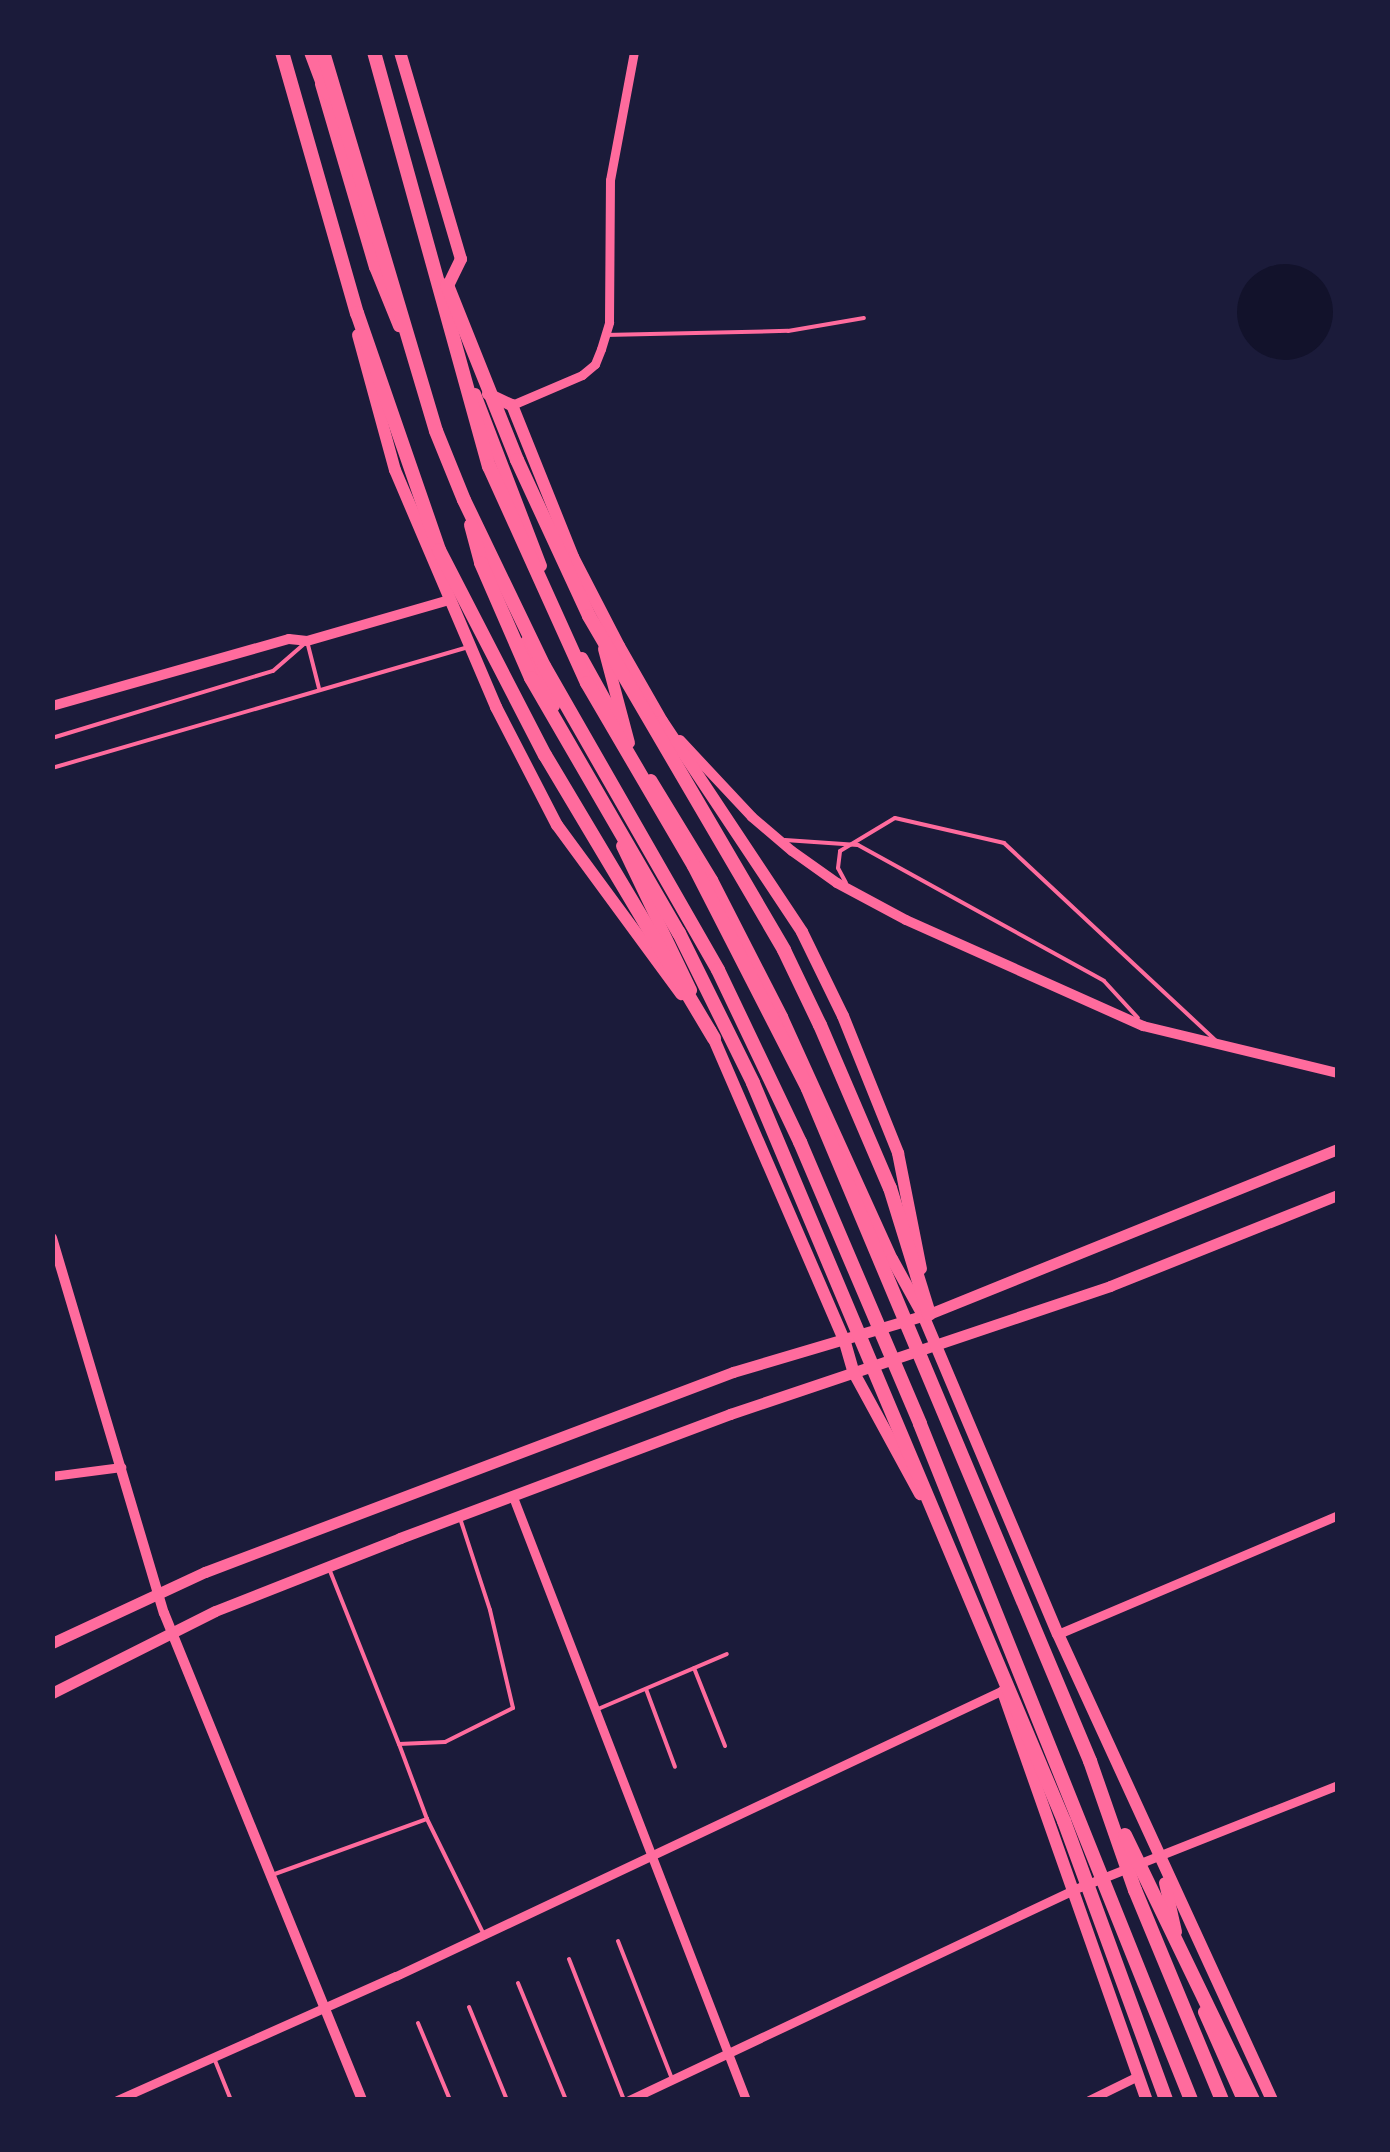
<!DOCTYPE html>
<style>
body{margin:0}
#map{position:relative;width:1390px;height:2152px;overflow:hidden;background:#1b1b3a;font-family:"Golos Text",sans-serif}
div>[style]{position:absolute}
.water>*{inset:0;background:#12122b}
.round{border-radius:50%}
.service>*{height:4px;margin:-2px;padding:0 2px;transform-origin:2px;border-radius:2px;background:#ff6b9d}
.minor>*{height:9px;margin:-4.5px;padding:0 4.5px;transform-origin:4.5px;border-radius:4.5px;background:#ff6b9d}
.tertiary>*{height:10px;margin:-5px;padding:0 5px;transform-origin:5px;border-radius:5px;background:#ff6b9d}
.secondary>*{height:11px;margin:-5.5px;padding:0 5.5px;transform-origin:5.5px;border-radius:5.5px;background:#ff6b9d}
.primary>*{height:12px;margin:-6px;padding:0 6px;transform-origin:6px;border-radius:6px;background:#ff6b9d}
.trunk>*{height:14px;margin:-7px;padding:0 7px;transform-origin:7px;border-radius:7px;background:#ff6b9d}
span{translate:-50% -50%;white-space:nowrap;text-align:center;line-height:1.15;-webkit-text-stroke:10px #1b1b3a;paint-order:stroke}
.frame{position:absolute;inset:0;border:55px solid #1b1b3a;pointer-events:none}
</style>
<div id="map">
<div class="water">
<div class="round" style="left:1237px;top:264px;width:96px;height:96px"></div>
</div>
<div class="service">
<div style="left:605px;top:335px;width:183px;rotate:-1.3deg"></div>
<div style="left:788px;top:331px;width:77px;rotate:-9.7deg"></div>
<div style="left:308px;top:645px;width:44px;rotate:75.7deg"></div>
<div style="left:52px;top:738px;width:231px;rotate:-16.9deg"></div>
<div style="left:273px;top:671px;width:40px;rotate:-41deg"></div>
<div style="left:52px;top:768px;width:430px;rotate:-16.2deg"></div>
<div style="left:785px;top:840px;width:73px;rotate:3.9deg"></div>
<div style="left:858px;top:845px;width:281px;rotate:28.9deg"></div>
<div style="left:1104px;top:981px;width:50px;rotate:47.4deg"></div>
<div style="left:846px;top:883px;width:17px;rotate:-118deg"></div>
<div style="left:838px;top:868px;width:17px;rotate:-83deg"></div>
<div style="left:840px;top:851px;width:64px;rotate:-31deg"></div>
<div style="left:895px;top:818px;width:112px;rotate:12.9deg"></div>
<div style="left:1004px;top:843px;width:289px;rotate:43deg"></div>
<div style="left:330px;top:1571px;width:186px;rotate:68.3deg"></div>
<div style="left:399px;top:1744px;width:46px;rotate:-2.5deg"></div>
<div style="left:445px;top:1742px;width:76px;rotate:-26.6deg"></div>
<div style="left:513px;top:1708px;width:101px;rotate:-103.2deg"></div>
<div style="left:490px;top:1610px;width:97px;rotate:-108.1deg"></div>
<div style="left:694px;top:1668px;width:84px;rotate:68.3deg"></div>
<div style="left:646px;top:1689px;width:83px;rotate:69.6deg"></div>
<div style="left:598px;top:1709px;width:140px;rotate:-23.1deg"></div>
<div style="left:427px;top:1819px;width:125px;rotate:63.8deg"></div>
<div style="left:272px;top:1875px;width:165px;rotate:-19.9deg"></div>
<div style="left:427px;top:1819px;width:80px;rotate:-110.5deg"></div>
<div style="left:618px;top:1941px;width:145px;rotate:68.6deg"></div>
<div style="left:569px;top:1959px;width:151px;rotate:68.7deg"></div>
<div style="left:518px;top:1983px;width:126px;rotate:67.7deg"></div>
<div style="left:469px;top:2007px;width:100px;rotate:67.8deg"></div>
<div style="left:418px;top:2023px;width:83px;rotate:67.4deg"></div>
<div style="left:214px;top:2058px;width:45px;rotate:68deg"></div>
</div>
<div class="minor">
<div style="left:512px;top:405px;width:76px;rotate:-23.2deg"></div>
<div style="left:582px;top:375px;width:17px;rotate:-40deg"></div>
<div style="left:595px;top:364px;width:16px;rotate:-68deg"></div>
<div style="left:601px;top:349px;width:28px;rotate:-73deg"></div>
<div style="left:609px;top:322px;width:142px;rotate:-89.6deg"></div>
<div style="left:610px;top:180px;width:130px;rotate:-79.4deg"></div>
<div style="left:52px;top:1476px;width:70px;rotate:-7.4deg"></div>
<div style="left:513px;top:1497px;width:646px;rotate:68.87deg"></div>
<div style="left:1058px;top:1634px;width:304px;rotate:-23deg"></div>
<div style="left:117px;top:2100px;width:305px;rotate:-24deg"></div>
<div style="left:396px;top:1976px;width:671px;rotate:-25.23deg"></div>
<div style="left:629px;top:2100px;width:493px;rotate:-25.3deg"></div>
<div style="left:1075px;top:1889px;width:283px;rotate:-21.6deg"></div>
<div style="left:1089px;top:2100px;width:55px;rotate:-26.1deg"></div>
</div>
<div class="tertiary">
<div style="left:52px;top:706px;width:246px;rotate:-15.8deg"></div>
<div style="left:289px;top:639px;width:18px;rotate:6deg"></div>
<div style="left:307px;top:641px;width:148px;rotate:-16.1deg"></div>
<div style="left:680px;top:740px;width:105px;rotate:46.9deg"></div>
<div style="left:752px;top:817px;width:52px;rotate:40.4deg"></div>
<div style="left:792px;top:851px;width:55px;rotate:35.4deg"></div>
<div style="left:837px;top:883px;width:78px;rotate:28.2deg"></div>
<div style="left:906px;top:920px;width:260px;rotate:24.1deg"></div>
<div style="left:1143px;top:1026px;width:201px;rotate:13.6deg"></div>
<div style="left:52px;top:1238px;width:391px;rotate:73.4deg"></div>
<div style="left:164px;top:1613px;width:526px;rotate:67.87deg"></div>
</div>
<div class="secondary">
<div style="left:52px;top:1643px;width:169px;rotate:-24.9deg"></div>
<div style="left:205px;top:1572px;width:565px;rotate:-20.75deg"></div>
<div style="left:733px;top:1372px;width:204px;rotate:-16.5deg"></div>
<div style="left:929px;top:1314px;width:441px;rotate:-22deg"></div>
<div style="left:52px;top:1693px;width:182px;rotate:-26.7deg"></div>
<div style="left:215px;top:1611px;width:199px;rotate:-21.5deg"></div>
<div style="left:400px;top:1538px;width:353px;rotate:-20.6deg"></div>
<div style="left:730px;top:1414px;width:401px;rotate:-18.6deg"></div>
<div style="left:1110px;top:1286px;width:245px;rotate:-21.8deg"></div>
</div>
<div class="primary">
<div style="left:400px;top:52px;width:216px;rotate:73.6deg"></div>
<div style="left:461px;top:259px;width:39px;rotate:116deg"></div>
<div style="left:321px;top:84px;width:191px;rotate:73.6deg"></div>
<div style="left:375px;top:267px;width:64px;rotate:67.9deg"></div>
<div style="left:358px;top:335px;width:140px;rotate:74.7deg"></div>
<div style="left:395px;top:470px;width:258px;rotate:66.9deg"></div>
<div style="left:496px;top:707px;width:133px;rotate:62.7deg"></div>
<div style="left:557px;top:825px;width:210px;rotate:53.7deg"></div>
<div style="left:475px;top:394px;width:184px;rotate:69deg"></div>
<div style="left:488px;top:394px;width:26px;rotate:25deg"></div>
<div style="left:512px;top:405px;width:164px;rotate:68.1deg"></div>
<div style="left:573px;top:557px;width:100px;rotate:62.7deg"></div>
<div style="left:619px;top:646px;width:86px;rotate:60.2deg"></div>
<div style="left:662px;top:721px;width:253px;rotate:56.4deg"></div>
<div style="left:802px;top:932px;width:93px;rotate:64deg"></div>
<div style="left:843px;top:1016px;width:148px;rotate:68.1deg"></div>
<div style="left:898px;top:1153px;width:118px;rotate:78.8deg"></div>
<div style="left:526px;top:642px;width:70px;rotate:66.4deg"></div>
<div style="left:604px;top:649px;width:97px;rotate:75.1deg"></div>
<div style="left:582px;top:658px;width:70px;rotate:60.9deg"></div>
<div style="left:651px;top:780px;width:117px;rotate:58.6deg"></div>
<div style="left:712px;top:880px;width:154px;rotate:62.9deg"></div>
<div style="left:782px;top:1017px;width:266px;rotate:65.6deg"></div>
<div style="left:892px;top:1259px;width:64px;rotate:61deg"></div>
<div style="left:923px;top:1315px;width:346px;rotate:67.1deg"></div>
<div style="left:1058px;top:1634px;width:513px;rotate:65.33deg"></div>
<div style="left:622px;top:846px;width:160px;rotate:64.4deg"></div>
<div style="left:710px;top:1030px;width:337px;rotate:66.6deg"></div>
<div style="left:844px;top:1339px;width:35px;rotate:74deg"></div>
<div style="left:854px;top:1373px;width:138px;rotate:61.4deg"></div>
<div style="left:1003px;top:1692px;width:433px;rotate:70.6deg"></div>
<div style="left:1165px;top:1883px;width:50px;rotate:77.3deg"></div>
<div style="left:1204px;top:2012px;width:96px;rotate:66.1deg"></div>
</div>
<div class="trunk">
<div style="left:282px;top:52px;width:272px;rotate:74deg"></div>
<div style="left:357px;top:313px;width:251px;rotate:70.9deg"></div>
<div style="left:439px;top:550px;width:231px;rotate:62.7deg"></div>
<div style="left:545px;top:755px;width:330px;rotate:59.2deg"></div>
<div style="left:311px;top:52px;width:43px;rotate:69.4deg"></div>
<div style="left:323px;top:52px;width:395px;rotate:73.4deg"></div>
<div style="left:436px;top:431px;width:74px;rotate:67.9deg"></div>
<div style="left:464px;top:500px;width:184px;rotate:64.3deg"></div>
<div style="left:544px;top:666px;width:350px;rotate:60.2deg"></div>
<div style="left:718px;top:970px;width:191px;rotate:64.5deg"></div>
<div style="left:800px;top:1142px;width:306px;rotate:66.9deg"></div>
<div style="left:920px;top:1424px;width:728px;rotate:68.15deg"></div>
<div style="left:374px;top:52px;width:430px;rotate:74.5deg"></div>
<div style="left:489px;top:466px;width:238px;rotate:65.7deg"></div>
<div style="left:587px;top:683px;width:212px;rotate:59.7deg"></div>
<div style="left:694px;top:866px;width:250px;rotate:62.9deg"></div>
<div style="left:808px;top:1089px;width:729px;rotate:67.23deg"></div>
<div style="left:1090px;top:1761px;width:137px;rotate:70.8deg"></div>
<div style="left:1135px;top:1890px;width:227px;rotate:67.5deg"></div>
<div style="left:447px;top:285px;width:188px;rotate:68.2deg"></div>
<div style="left:517px;top:460px;width:172px;rotate:65.2deg"></div>
<div style="left:589px;top:616px;width:387px;rotate:59.7deg"></div>
<div style="left:784px;top:950px;width:83px;rotate:64.4deg"></div>
<div style="left:820px;top:1025px;width:177px;rotate:66.8deg"></div>
<div style="left:890px;top:1188px;width:132px;rotate:72.8deg"></div>
<div style="left:471px;top:525px;width:39px;rotate:75deg"></div>
<div style="left:481px;top:563px;width:125px;rotate:66.5deg"></div>
<div style="left:531px;top:678px;width:295px;rotate:59.9deg"></div>
<div style="left:679px;top:933px;width:167px;rotate:63.7deg"></div>
<div style="left:753px;top:1083px;width:801px;rotate:67.15deg"></div>
<div style="left:1064px;top:1821px;width:297px;rotate:69.9deg"></div>
<div style="left:1125px;top:1835px;width:294px;rotate:64.2deg"></div>
</div>
<div class="frame"></div>
</div>
